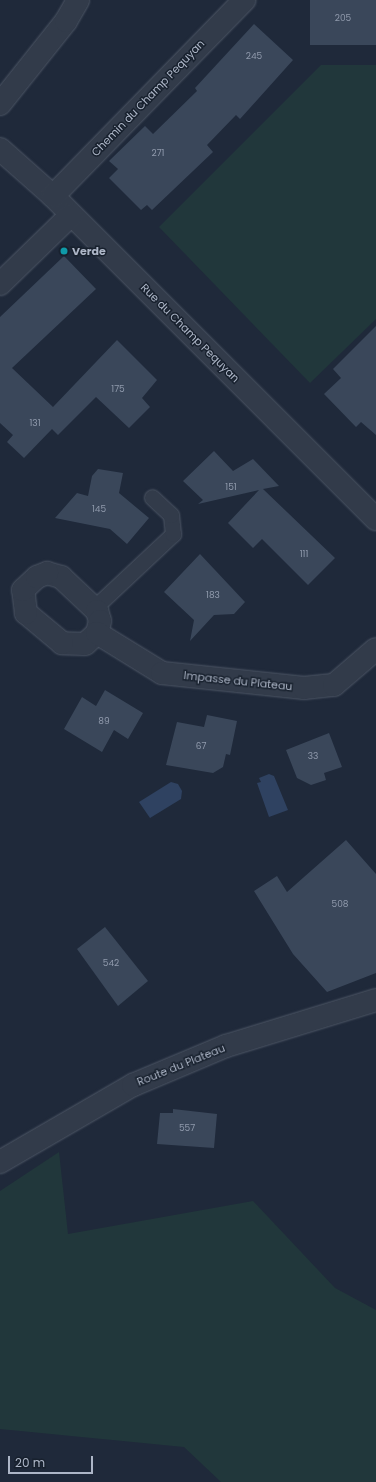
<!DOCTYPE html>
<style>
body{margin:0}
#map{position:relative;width:376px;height:1482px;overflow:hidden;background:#1f293a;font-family:Poppins,sans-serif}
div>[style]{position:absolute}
.green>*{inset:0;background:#21373b}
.water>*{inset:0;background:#2f4261}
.building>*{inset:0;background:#3a475a}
.roads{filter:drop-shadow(0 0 1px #4d5665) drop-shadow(0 0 1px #4d5665)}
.service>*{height:15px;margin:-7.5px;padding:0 7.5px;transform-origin:7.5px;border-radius:7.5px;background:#323b4a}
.minor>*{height:22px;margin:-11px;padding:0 11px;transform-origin:11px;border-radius:11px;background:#323b4a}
.dots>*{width:11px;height:11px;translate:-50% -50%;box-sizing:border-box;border:2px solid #18212e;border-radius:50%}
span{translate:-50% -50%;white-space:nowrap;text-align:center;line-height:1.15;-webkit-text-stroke:3px #18212e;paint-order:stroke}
.number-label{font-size:9px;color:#909aac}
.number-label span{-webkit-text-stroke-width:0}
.street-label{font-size:11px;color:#adb6c7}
.poi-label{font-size:11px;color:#adb6c7;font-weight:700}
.left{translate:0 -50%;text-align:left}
.scale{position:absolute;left:8px;top:1456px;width:85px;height:18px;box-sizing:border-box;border:2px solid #adb6c7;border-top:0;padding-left:5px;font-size:12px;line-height:14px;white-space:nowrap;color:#adb6c7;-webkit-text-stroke:3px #18212e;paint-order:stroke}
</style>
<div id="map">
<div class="green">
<div style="clip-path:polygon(321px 65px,376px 65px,376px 319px,310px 383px,159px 227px)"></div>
<div style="clip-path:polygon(59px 1152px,68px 1234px,253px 1201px,335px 1288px,376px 1310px,376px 1482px,221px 1482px,184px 1447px,0 1429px,0 1191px)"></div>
</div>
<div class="water">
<div style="clip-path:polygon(269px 774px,274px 776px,288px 810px,269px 817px,257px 783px,261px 782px,259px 778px)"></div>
<div style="clip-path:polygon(171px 782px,178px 784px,182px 791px,181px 799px,150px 818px,139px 802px)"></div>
</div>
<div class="building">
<div style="clip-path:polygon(310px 0,376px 0,376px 45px,310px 45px)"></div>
<div style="clip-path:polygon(254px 24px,293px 60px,240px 119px,236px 115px,207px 145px,213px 152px,152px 210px,147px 205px,141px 210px,109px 178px,118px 169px,109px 161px,145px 126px,153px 134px,197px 91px,195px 88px)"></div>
<div style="clip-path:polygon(64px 256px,96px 289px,12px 368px,53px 407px,117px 340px,157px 380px,142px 398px,150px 407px,129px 428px,96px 397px,58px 435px,52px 429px,24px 458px,7px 442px,13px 435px,0 423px,0 317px)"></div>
<div style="clip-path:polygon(376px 326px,376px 435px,361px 422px,356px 427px,324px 394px,341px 378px,333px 369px)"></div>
<div style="clip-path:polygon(214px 451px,233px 471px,253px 459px,279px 486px,263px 489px,335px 558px,308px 585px,262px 539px,253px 548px,228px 523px,259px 490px,198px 504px,203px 500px,183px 481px)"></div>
<div style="clip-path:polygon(98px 469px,123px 473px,119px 493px,149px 518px,127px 544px,110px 529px,55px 518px,77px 493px,88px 496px,92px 476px)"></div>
<div style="clip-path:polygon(200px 554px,245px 602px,234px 614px,214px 615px,190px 641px,194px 620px,164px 592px)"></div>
<div style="clip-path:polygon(105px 690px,143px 713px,128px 739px,114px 730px,102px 752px,64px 729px,82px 697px,96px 706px)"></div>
<div style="clip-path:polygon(207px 715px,237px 721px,230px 755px,226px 754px,223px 767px,213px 773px,166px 765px,177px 722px,204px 727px)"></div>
<div style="clip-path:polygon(329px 733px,342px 767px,324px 773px,326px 780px,311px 785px,297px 778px,286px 750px)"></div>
<div style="clip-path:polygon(346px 840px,376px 874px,376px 973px,327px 992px,293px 954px,254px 891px,277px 876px,287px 892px)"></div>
<div style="clip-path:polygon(105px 927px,148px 981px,118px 1006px,77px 949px)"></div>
<div style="clip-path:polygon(173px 1109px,217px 1114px,214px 1148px,157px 1144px,160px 1113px,173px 1113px)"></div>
</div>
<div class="roads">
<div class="service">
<div style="left:95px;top:607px;width:107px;rotate:-43.1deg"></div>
<div style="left:173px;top:534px;width:19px;rotate:-96deg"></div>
<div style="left:171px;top:515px;width:26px;rotate:-137deg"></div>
</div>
<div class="minor">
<div style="left:0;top:104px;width:106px;rotate:-51.5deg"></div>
<div style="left:66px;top:21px;width:24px;rotate:-60deg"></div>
<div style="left:0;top:149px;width:71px;rotate:41.6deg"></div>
<div style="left:53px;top:196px;width:457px;rotate:45deg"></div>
<div style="left:53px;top:196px;width:274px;rotate:-45.7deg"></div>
<div style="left:0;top:284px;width:99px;rotate:-44.2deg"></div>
<div style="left:47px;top:573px;width:15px;rotate:16deg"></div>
<div style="left:61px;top:577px;width:50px;rotate:43.4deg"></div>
<div style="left:97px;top:611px;width:10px;rotate:73deg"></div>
<div style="left:100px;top:621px;width:12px;rotate:104deg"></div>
<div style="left:97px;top:633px;width:16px;rotate:137deg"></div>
<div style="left:85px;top:644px;width:23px;rotate:-178deg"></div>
<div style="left:62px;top:643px;width:47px;rotate:-140.2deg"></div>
<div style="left:26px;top:613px;width:23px;rotate:-97deg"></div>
<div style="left:23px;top:590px;width:19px;rotate:-43deg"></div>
<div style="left:37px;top:577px;width:11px;rotate:-22deg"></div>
<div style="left:97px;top:633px;width:76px;rotate:31.6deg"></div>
<div style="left:162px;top:673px;width:143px;rotate:6deg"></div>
<div style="left:304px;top:688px;width:30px;rotate:-6deg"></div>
<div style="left:334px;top:685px;width:55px;rotate:-40.6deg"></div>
<div style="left:0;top:1162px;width:154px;rotate:-30.1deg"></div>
<div style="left:133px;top:1085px;width:101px;rotate:-22.8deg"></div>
<div style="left:226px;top:1046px;width:157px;rotate:-17deg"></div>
</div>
</div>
<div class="dots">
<div style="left:64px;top:251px;background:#0f9aa8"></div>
</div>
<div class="number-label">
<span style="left:343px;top:18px">205</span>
<span style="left:254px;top:56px">245</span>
<span style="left:158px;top:153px">271</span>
<span style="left:118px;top:389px">175</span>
<span style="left:35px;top:423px">131</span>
<span style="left:231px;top:487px">151</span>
<span style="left:99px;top:509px">145</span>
<span style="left:304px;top:554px">111</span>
<span style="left:213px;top:595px">183</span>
<span style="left:104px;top:721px">89</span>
<span style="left:201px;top:746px">67</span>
<span style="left:313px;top:756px">33</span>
<span style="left:340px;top:904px">508</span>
<span style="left:111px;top:963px">542</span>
<span style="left:187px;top:1128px">557</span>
</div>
<div class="street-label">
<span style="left:148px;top:98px;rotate:-46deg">Chemin du Champ Pequyan</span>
<span style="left:190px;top:333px;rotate:45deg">Rue du Champ Pequyan</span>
<span style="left:238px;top:681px;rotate:6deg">Impasse du Plateau</span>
<span style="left:181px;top:1065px;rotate:-22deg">Route du Plateau</span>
</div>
<div class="poi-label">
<span class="left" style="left:72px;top:251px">Verde</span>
</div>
<div class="scale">20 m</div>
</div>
